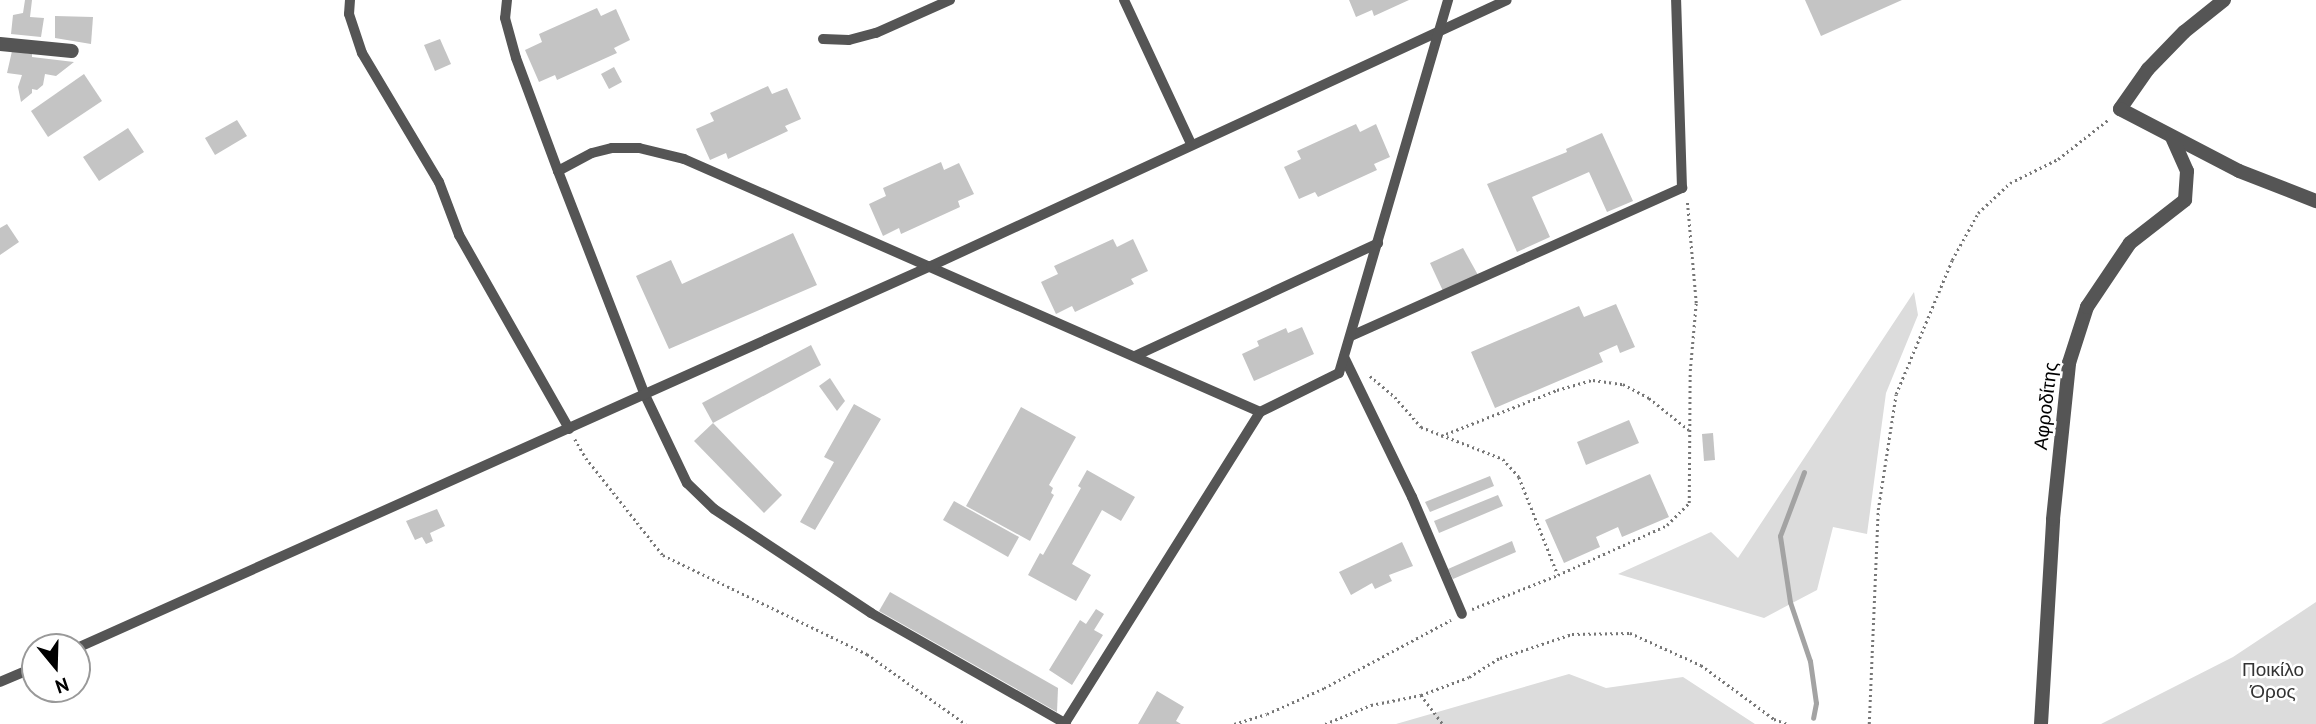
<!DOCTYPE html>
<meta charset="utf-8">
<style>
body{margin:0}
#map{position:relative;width:2316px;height:724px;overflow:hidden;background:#fff;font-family:"PT Sans",sans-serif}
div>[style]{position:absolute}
.green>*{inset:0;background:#dcdcdc}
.stream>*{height:5px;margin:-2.5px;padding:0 2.5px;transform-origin:2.5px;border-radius:2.5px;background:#a3a3a3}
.building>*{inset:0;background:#c4c4c4}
.path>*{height:2.5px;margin-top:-1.25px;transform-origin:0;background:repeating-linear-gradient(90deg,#777 0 2px,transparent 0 5.5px)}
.lane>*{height:10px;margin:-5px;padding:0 5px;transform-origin:5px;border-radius:5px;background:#555}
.street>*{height:14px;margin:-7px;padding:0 7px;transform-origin:7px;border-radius:7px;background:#555}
span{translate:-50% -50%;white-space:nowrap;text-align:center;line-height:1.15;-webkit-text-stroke:5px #fff;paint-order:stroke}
.street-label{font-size:19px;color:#000}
.park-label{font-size:19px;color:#333}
.north{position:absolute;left:21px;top:633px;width:70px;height:70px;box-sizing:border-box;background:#fff;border:2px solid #999;border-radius:50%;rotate:161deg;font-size:19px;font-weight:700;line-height:28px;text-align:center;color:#000}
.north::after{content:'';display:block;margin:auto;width:24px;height:32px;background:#000;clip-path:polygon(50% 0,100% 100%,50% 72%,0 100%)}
</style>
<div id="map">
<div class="green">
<div style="clip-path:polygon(1914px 292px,1918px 315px,1886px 393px,1867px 534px,1833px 527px,1817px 590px,1764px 618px,1618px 574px,1711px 532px,1738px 558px)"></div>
<div style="clip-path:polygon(2316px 602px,2316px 724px,2101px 724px,2233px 657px)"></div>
<div style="clip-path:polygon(1569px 674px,1606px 688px,1683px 677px,1755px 724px,1396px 724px)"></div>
</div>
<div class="stream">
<div style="left:1804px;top:472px;width:68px;rotate:110.6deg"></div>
<div style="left:1780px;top:536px;width:67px;rotate:81.4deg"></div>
<div style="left:1790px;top:602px;width:62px;rotate:71.3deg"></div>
<div style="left:1810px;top:661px;width:42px;rotate:81.9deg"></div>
<div style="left:1816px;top:703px;width:15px;rotate:101deg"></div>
</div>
<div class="building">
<div style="clip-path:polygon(25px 0,32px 0,30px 17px,44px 18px,41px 37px,11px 34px,13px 15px,23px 13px)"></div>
<div style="clip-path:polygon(1349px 0,1409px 0,1374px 16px,1372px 10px,1356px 17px)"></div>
<div style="clip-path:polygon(1805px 0,1902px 0,1821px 36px)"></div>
<div style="clip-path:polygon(597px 8px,601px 16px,616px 9px,630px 40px,614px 48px,617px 53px,557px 80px,555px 75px,539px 82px,525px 50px,542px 42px,539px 34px)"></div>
<div style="clip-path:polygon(55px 16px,93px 17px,91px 44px,55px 38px)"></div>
<div style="clip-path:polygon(440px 39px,451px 64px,435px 71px,424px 45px)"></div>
<div style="clip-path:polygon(12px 51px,32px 54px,32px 57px,74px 62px,56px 76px,45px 74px,43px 85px,37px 90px,32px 89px,32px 93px,21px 102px,18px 87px,22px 75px,7px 73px)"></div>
<div style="clip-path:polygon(614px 67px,622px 82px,609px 89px,601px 74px)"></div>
<div style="clip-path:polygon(84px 74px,102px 101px,48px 137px,31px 111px)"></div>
<div style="clip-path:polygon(768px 86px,772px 94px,787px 88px,801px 119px,785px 126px,788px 131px,728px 159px,726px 153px,710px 160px,696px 129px,714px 121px,710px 113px)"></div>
<div style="clip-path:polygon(237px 120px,247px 136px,215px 155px,205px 138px)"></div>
<div style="clip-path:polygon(1356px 124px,1360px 132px,1376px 124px,1390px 157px,1374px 164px,1377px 170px,1318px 197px,1315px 192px,1299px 199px,1284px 167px,1301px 159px,1297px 151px)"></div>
<div style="clip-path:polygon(128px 128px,144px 152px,99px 181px,83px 157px)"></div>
<div style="clip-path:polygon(1602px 133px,1633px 201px,1607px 212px,1589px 172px,1532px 197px,1550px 237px,1517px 252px,1487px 184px,1567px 152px,1566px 149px)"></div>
<div style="clip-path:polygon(941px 162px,944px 170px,959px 163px,974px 194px,958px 201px,960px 207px,901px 234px,899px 228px,883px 236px,869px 204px,886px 196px,883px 188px)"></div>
<div style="clip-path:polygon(7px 224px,19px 242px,0 255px,0 228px)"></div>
<div style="clip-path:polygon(793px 233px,817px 285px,669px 349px,636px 276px,671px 260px,682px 284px)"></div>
<div style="clip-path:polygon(1113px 239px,1117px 247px,1133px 239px,1148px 271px,1131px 279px,1134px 284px,1075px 312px,1072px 306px,1056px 314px,1041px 282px,1058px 274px,1054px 266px)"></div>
<div style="clip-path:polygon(1463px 248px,1478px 275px,1443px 291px,1430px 263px)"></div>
<div style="clip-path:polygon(1616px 304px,1635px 347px,1620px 353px,1617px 345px,1599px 353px,1603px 362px,1495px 408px,1471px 352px,1579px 306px,1584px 317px)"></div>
<div style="clip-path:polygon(1302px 327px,1314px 354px,1254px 381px,1242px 354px,1259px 346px,1257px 341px,1286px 328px,1288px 333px)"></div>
<div style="clip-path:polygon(811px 345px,821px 365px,713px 423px,702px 403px)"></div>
<div style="clip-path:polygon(830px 378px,845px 401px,837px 411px,819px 386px)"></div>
<div style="clip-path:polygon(854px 404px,881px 419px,815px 530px,800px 522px,834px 462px,824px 457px)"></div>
<div style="clip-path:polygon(1021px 407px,1076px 437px,1049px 485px,1053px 488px,1051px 493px,1054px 495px,1030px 541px,966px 506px)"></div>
<div style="clip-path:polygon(1629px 420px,1639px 443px,1586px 465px,1577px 442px)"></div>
<div style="clip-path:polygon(713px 423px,782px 495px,764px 513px,694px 441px)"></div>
<div style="clip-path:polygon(1713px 433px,1715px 460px,1704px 461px,1702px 434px)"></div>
<div style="clip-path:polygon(1087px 470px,1135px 497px,1121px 521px,1102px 510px,1072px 564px,1091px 575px,1076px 601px,1028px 575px,1040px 553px,1043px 555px,1081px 488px,1078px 486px)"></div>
<div style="clip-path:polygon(1650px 474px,1669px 517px,1622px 537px,1618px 527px,1596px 537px,1600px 547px,1564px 563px,1545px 520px)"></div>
<div style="clip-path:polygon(1490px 476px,1494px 486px,1430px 512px,1425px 502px)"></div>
<div style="clip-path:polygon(1498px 495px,1503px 506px,1439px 533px,1434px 521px)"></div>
<div style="clip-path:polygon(954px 501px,1019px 537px,1008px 557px,943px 520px)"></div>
<div style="clip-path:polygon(437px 509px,445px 526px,430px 533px,433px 541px,426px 544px,422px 537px,415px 540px,406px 521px)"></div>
<div style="clip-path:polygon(1512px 541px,1516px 552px,1453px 579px,1448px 569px)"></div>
<div style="clip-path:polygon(1402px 542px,1413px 566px,1389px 575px,1392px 581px,1375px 589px,1372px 583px,1351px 595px,1339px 572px)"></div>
<div style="clip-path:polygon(890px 592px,1058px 688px,1057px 712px,879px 611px)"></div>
<div style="clip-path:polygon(1096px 609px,1104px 614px,1094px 630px,1103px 635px,1072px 685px,1049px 670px,1080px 620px,1086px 624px)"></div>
<div style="clip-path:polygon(1157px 691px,1184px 707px,1176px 721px,1181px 724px,1138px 724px)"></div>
</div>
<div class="path">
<div style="left:1370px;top:376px;width:33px;rotate:40deg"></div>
<div style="left:1395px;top:397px;width:40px;rotate:49deg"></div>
<div style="left:1421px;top:427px;width:88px;rotate:21.3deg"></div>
<div style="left:1503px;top:459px;width:24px;rotate:48deg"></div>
<div style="left:1519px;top:477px;width:105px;rotate:68.3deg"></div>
<div style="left:1441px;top:436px;width:125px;rotate:-21.6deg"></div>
<div style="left:1557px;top:390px;width:37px;rotate:-16deg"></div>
<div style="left:1593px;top:380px;width:30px;rotate:8deg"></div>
<div style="left:1623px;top:384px;width:30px;rotate:28deg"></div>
<div style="left:1649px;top:398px;width:51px;rotate:38.7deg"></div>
<div style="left:575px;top:439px;width:22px;rotate:60deg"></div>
<div style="left:586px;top:458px;width:124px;rotate:51.6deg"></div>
<div style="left:663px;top:555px;width:227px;rotate:25.9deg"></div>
<div style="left:867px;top:654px;width:121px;rotate:35.3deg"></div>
<div style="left:1472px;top:609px;width:92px;rotate:-21.6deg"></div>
<div style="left:1558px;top:575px;width:120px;rotate:-24.6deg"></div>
<div style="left:1667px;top:525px;width:31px;rotate:-45deg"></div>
<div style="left:1689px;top:503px;width:132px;rotate:-89.6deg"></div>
<div style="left:1690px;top:371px;width:68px;rotate:-85deg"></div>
<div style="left:1696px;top:303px;width:102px;rotate:-95deg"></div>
<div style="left:1421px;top:695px;width:36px;rotate:53deg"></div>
<div style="left:1234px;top:724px;width:34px;rotate:-17deg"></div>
<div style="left:1267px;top:714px;width:63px;rotate:-24.5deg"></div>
<div style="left:1324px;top:688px;width:144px;rotate:-28.2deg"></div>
<div style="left:1325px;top:724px;width:50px;rotate:-22.4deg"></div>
<div style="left:1371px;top:705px;width:51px;rotate:-11.3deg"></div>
<div style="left:1421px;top:695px;width:51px;rotate:-20.6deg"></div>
<div style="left:1469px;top:677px;width:36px;rotate:-32deg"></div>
<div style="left:1500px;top:658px;width:76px;rotate:-18.4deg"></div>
<div style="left:1572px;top:634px;width:58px;rotate:-1deg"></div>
<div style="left:1630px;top:633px;width:78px;rotate:24.3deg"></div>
<div style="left:1701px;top:665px;width:91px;rotate:36.5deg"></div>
<div style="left:1774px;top:719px;width:15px;rotate:20deg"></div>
<div style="left:1869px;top:724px;width:214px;rotate:-87.6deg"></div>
<div style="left:1878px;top:510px;width:117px;rotate:-81.2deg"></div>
<div style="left:1896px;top:394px;width:145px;rotate:-67.3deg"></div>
<div style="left:1952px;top:260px;width:54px;rotate:-61deg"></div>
<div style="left:1978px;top:213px;width:44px;rotate:-43.2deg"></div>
<div style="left:2010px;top:183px;width:54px;rotate:-26.6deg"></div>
<div style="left:2058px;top:159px;width:65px;rotate:-38.1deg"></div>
</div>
<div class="lane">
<div style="left:350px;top:0;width:14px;rotate:94deg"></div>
<div style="left:349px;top:14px;width:41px;rotate:71.6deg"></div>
<div style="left:362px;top:53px;width:150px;rotate:59.2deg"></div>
<div style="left:439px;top:182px;width:57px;rotate:69.3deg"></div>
<div style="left:459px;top:235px;width:223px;rotate:60.4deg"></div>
<div style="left:507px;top:0;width:18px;rotate:96deg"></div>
<div style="left:505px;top:18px;width:41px;rotate:74.6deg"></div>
<div style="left:516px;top:58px;width:121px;rotate:69.6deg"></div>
<div style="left:558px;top:171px;width:238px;rotate:68.8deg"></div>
<div style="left:644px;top:393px;width:100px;rotate:64.5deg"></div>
<div style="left:687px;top:483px;width:37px;rotate:44deg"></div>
<div style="left:714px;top:509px;width:188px;rotate:33.5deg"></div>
<div style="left:871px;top:613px;width:224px;rotate:29.6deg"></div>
<div style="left:1124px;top:0;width:159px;rotate:65deg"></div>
<div style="left:823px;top:39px;width:26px;rotate:2deg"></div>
<div style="left:849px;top:40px;width:28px;rotate:-15deg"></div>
<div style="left:876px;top:33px;width:81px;rotate:-24deg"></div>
<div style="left:558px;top:171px;width:38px;rotate:-28deg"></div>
<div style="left:592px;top:153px;width:21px;rotate:-14deg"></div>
<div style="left:612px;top:148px;width:27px"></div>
<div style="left:639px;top:148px;width:46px;rotate:13.7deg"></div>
<div style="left:684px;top:159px;width:629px;rotate:23.71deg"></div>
<div style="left:1351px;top:336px;width:363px;rotate:-24.1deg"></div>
<div style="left:1682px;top:188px;width:188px;rotate:-91.8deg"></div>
<div style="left:1135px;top:356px;width:268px;rotate:-24.9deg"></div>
<div style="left:1344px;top:357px;width:156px;rotate:64.1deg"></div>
<div style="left:1412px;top:497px;width:127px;rotate:66.9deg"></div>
<div style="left:77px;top:648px;width:936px;rotate:-24.1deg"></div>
<div style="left:931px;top:266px;width:634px;rotate:-24.79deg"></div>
<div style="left:0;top:682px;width:38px;rotate:-23deg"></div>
<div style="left:1065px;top:723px;width:367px;rotate:-57.9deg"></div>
<div style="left:1260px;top:412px;width:88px;rotate:-26.3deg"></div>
<div style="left:1339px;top:373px;width:389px;rotate:-73.7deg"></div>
</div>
<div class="street">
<div style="left:2224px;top:0;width:51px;rotate:141.3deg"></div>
<div style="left:2184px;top:32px;width:52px;rotate:134.2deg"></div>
<div style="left:2148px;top:69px;width:49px;rotate:125deg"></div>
<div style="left:2120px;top:109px;width:134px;rotate:27.5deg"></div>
<div style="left:2239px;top:171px;width:83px;rotate:21.3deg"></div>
<div style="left:0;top:44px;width:72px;rotate:5.6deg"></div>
<div style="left:2041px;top:724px;width:205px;rotate:-86.6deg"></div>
<div style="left:2053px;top:519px;width:157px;rotate:-84.1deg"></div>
<div style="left:2069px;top:363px;width:59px;rotate:-72.2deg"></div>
<div style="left:2087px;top:307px;width:77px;rotate:-56.1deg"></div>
<div style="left:2130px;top:243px;width:70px;rotate:-38deg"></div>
<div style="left:2185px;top:200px;width:29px;rotate:-86deg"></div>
<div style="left:2187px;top:171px;width:37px;rotate:-114deg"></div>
</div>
<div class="street-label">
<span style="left:2046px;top:406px;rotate:-83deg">Αφροδίτης</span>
</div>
<div class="park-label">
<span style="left:2273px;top:681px">Ποικίλο<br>Όρος</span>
</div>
<div class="north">N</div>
</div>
